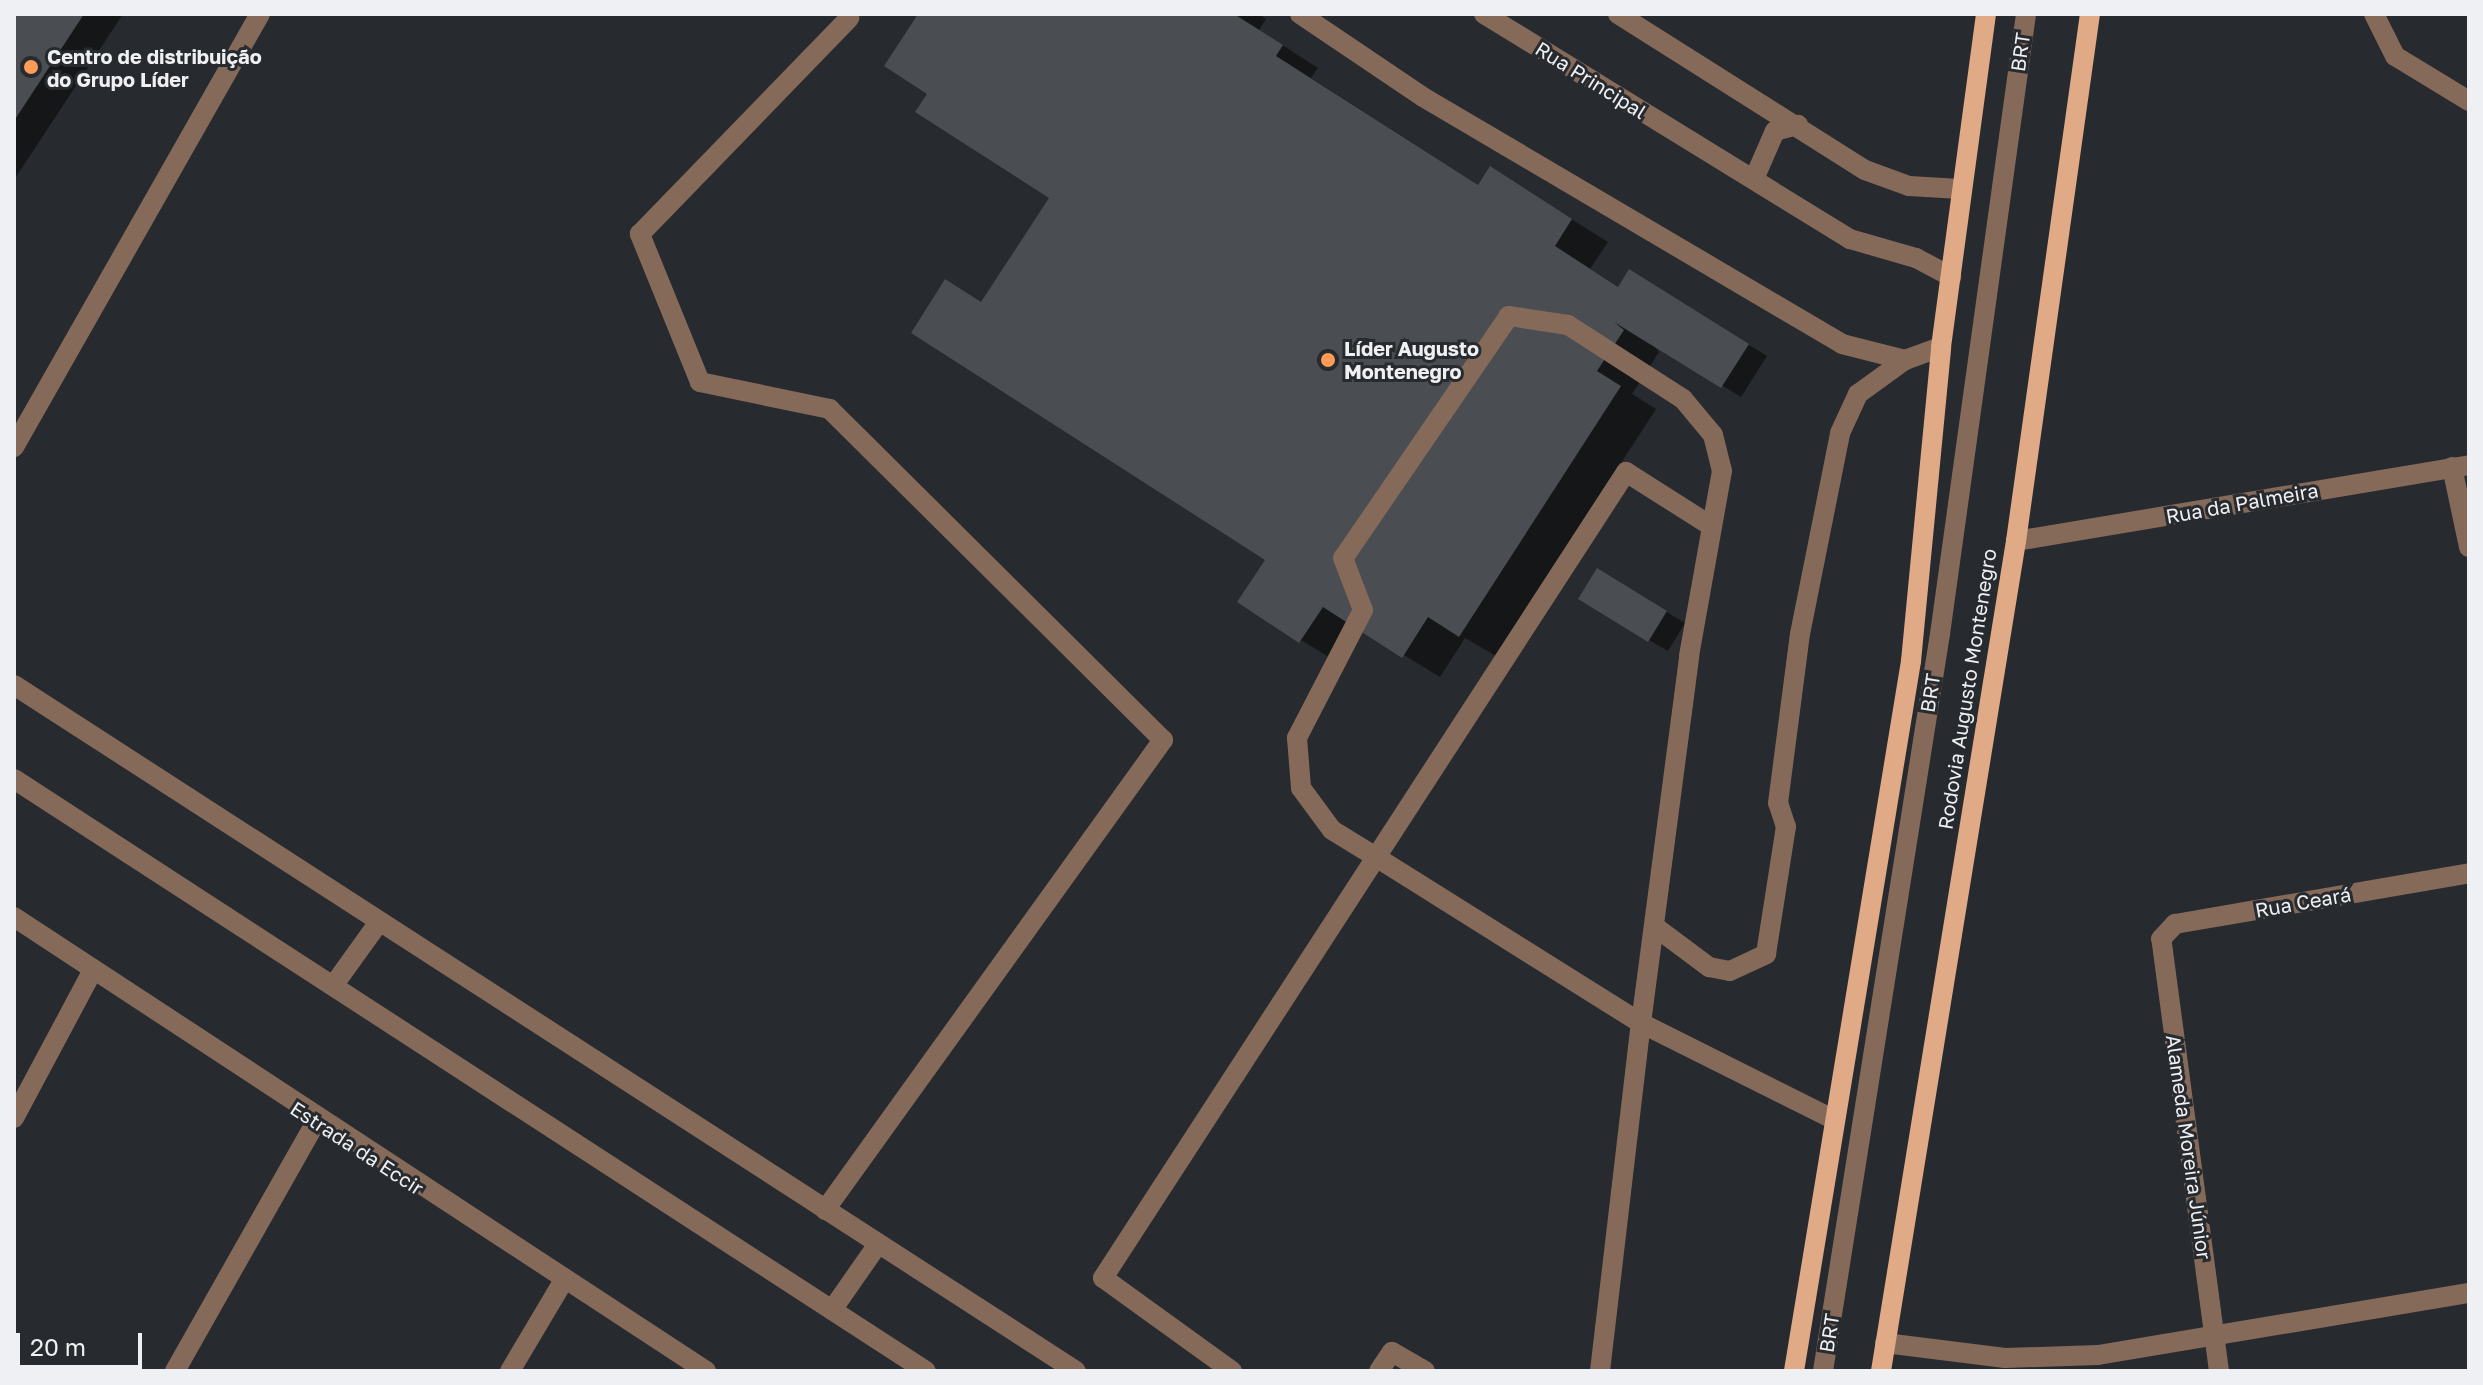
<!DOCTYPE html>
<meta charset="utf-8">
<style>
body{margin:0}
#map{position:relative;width:2483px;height:1385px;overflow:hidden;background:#272a2e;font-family:"Golos Text",sans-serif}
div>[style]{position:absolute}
.shadow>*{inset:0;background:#0007}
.building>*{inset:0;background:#4a4d52}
.service>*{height:20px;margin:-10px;padding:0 10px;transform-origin:10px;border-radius:10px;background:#856a5a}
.minor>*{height:20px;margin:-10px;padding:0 10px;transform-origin:10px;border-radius:10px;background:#856a5a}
.primary>*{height:20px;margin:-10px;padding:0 10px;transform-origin:10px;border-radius:10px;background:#e0aa87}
.dots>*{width:22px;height:22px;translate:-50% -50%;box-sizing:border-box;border:4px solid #272a2e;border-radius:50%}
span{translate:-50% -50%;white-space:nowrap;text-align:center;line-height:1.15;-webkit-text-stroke:6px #272a2e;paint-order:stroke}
.street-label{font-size:20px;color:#eff0f3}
.poi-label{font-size:20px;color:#eff0f3;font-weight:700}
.left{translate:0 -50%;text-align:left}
.frame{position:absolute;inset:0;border:16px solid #eff0f3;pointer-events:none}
.scale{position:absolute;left:16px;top:1333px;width:126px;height:36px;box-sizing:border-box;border:4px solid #eff0f3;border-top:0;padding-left:10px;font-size:24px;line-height:28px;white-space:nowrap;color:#eff0f3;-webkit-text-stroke:6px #272a2e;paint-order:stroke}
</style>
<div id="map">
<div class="shadow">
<div style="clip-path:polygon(14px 14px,123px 14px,14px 180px)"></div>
<div style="clip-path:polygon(920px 14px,1258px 14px,1266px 19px,1259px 30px,1318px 68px,1311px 78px,1479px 186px,1491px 169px,1608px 242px,1590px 269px,1620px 288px,1648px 283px,1767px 356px,1741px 397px,1652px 343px,1659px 352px,1632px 394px,1656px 409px,1496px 656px,1465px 638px,1440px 677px,1360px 628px,1337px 662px,1239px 602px,1268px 559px,983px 304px,1052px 197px)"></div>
<div style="clip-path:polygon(1617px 582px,1685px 623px,1668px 651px,1649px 640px)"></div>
</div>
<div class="building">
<div style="clip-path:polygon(14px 14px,84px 14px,14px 121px)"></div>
<div style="clip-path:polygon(918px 14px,1234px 14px,1283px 45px,1276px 56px,1478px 185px,1490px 166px,1572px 219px,1555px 246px,1618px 287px,1629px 269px,1749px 344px,1721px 388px,1614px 322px,1624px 330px,1597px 371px,1621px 386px,1459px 637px,1428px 617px,1402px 658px,1323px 607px,1299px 643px,1237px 602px,1265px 560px,911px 333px,945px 279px,981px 302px,1049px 198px,915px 112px,927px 94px,884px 66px)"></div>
<div style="clip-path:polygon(1597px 568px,1667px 611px,1648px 642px,1578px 599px)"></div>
</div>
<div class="service">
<div style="left:1300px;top:14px;width:148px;rotate:34deg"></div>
<div style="left:1423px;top:97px;width:486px;rotate:30.5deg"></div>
<div style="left:1842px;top:344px;width:65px;rotate:14.3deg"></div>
<div style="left:2374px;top:14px;width:47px;rotate:63.4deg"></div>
<div style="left:2395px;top:56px;width:87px;rotate:31.3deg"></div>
<div style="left:14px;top:447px;width:498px;rotate:-60.4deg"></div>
<div style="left:14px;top:685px;width:1264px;rotate:32.86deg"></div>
<div style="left:14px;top:779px;width:1087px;rotate:32.99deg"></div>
<div style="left:1654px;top:926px;width:69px;rotate:36.7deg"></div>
<div style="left:1709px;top:967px;width:21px;rotate:11deg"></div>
<div style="left:1730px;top:971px;width:40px;rotate:-25deg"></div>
<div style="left:1766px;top:954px;width:129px;rotate:-81.1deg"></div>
<div style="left:1786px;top:827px;width:25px;rotate:-108deg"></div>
<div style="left:1778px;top:803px;width:170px;rotate:-82.6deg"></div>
<div style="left:1800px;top:634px;width:205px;rotate:-78.7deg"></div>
<div style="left:1840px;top:433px;width:43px;rotate:-65.2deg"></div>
<div style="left:1858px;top:394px;width:58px;rotate:-35.9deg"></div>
<div style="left:1905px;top:360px;width:38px;rotate:-20deg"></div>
<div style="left:333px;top:986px;width:79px;rotate:-54.3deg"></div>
<div style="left:825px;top:1210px;width:579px;rotate:-54.28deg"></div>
<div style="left:1163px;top:740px;width:470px;rotate:-135.2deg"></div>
<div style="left:830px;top:409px;width:133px;rotate:-168.3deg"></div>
<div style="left:700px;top:382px;width:160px;rotate:-112.1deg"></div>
<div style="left:640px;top:234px;width:301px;rotate:-45.9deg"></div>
<div style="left:832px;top:1310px;width:80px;rotate:-55.1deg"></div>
<div style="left:1232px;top:1371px;width:159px;rotate:-144.2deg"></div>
<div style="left:1103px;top:1278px;width:961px;rotate:-57.02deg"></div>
<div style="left:1626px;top:472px;width:101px;rotate:32.4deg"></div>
<div style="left:1379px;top:1371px;width:23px;rotate:-56deg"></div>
<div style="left:1392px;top:1352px;width:38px;rotate:30deg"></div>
<div style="left:1600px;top:1371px;width:350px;rotate:-83.3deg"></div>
<div style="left:1641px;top:1023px;width:370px;rotate:-82.5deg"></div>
<div style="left:1689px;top:656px;width:188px;rotate:-79.9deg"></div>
<div style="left:1722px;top:471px;width:37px;rotate:-104deg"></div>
<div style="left:1713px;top:435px;width:47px;rotate:-129.8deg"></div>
<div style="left:1683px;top:399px;width:137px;rotate:-147.2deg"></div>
<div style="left:1568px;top:325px;width:60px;rotate:-171.3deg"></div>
<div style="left:1509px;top:316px;width:293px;rotate:124.4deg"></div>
<div style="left:1343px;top:558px;width:56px;rotate:69deg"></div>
<div style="left:1363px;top:610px;width:144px;rotate:117.3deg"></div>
<div style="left:1297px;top:738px;width:50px;rotate:85.4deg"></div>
<div style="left:1301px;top:788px;width:52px;rotate:53.6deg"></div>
<div style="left:1332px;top:830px;width:52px;rotate:31.5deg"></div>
<div style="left:1376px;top:857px;width:313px;rotate:32.1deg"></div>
<div style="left:1641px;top:1023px;width:217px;rotate:26.6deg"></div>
<div style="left:1823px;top:1371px;width:746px;rotate:-80.98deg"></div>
<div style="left:1940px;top:634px;width:626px;rotate:-82.1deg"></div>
</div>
<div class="minor">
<div style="left:1484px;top:14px;width:430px;rotate:31.6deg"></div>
<div style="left:1850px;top:239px;width:69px;rotate:16.1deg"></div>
<div style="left:1916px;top:258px;width:40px;rotate:28deg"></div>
<div style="left:1618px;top:14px;width:292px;rotate:32.3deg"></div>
<div style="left:1865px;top:170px;width:47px;rotate:20deg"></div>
<div style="left:1909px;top:186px;width:51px;rotate:3.4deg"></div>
<div style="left:1754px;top:179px;width:52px;rotate:-66.4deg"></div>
<div style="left:1775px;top:131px;width:24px;rotate:-15deg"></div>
<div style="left:2452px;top:467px;width:82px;rotate:78deg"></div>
<div style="left:2016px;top:541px;width:459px;rotate:-9.5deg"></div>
<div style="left:14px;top:917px;width:828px;rotate:33.27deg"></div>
<div style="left:14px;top:1118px;width:166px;rotate:-61.9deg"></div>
<div style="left:1885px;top:1343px;width:121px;rotate:7.1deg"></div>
<div style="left:2005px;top:1358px;width:93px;rotate:-1.8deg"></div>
<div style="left:2098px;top:1355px;width:376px;rotate:-9.5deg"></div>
<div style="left:175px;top:1371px;width:286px;rotate:-60.5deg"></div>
<div style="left:510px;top:1371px;width:106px;rotate:-59.3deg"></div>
<div style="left:2219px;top:1371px;width:436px;rotate:-97.6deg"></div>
<div style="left:2161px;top:939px;width:21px;rotate:-47deg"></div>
<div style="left:2175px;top:924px;width:298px;rotate:-9.8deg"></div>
</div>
<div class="primary">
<div style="left:1794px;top:1371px;width:720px;rotate:-80.64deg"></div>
<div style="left:1911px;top:661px;width:315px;rotate:-84.5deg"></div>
<div style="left:1941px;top:347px;width:336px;rotate:-82.3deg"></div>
<div style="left:1881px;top:1371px;width:841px;rotate:-80.76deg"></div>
<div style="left:2016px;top:541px;width:532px;rotate:-82.01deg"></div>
</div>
<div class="dots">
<div style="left:31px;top:67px;background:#fe9c57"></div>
<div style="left:1328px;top:360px;background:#fe9c57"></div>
</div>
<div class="street-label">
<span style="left:2020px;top:52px;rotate:-82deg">BRT</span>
<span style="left:1591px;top:80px;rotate:32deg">Rua Principal</span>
<span style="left:2242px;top:503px;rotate:-10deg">Rua da Palmeira</span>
<span style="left:1967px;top:689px;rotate:-81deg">Rodovia Augusto Montenegro</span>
<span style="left:1930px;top:693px;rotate:-81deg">BRT</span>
<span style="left:2303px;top:902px;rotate:-10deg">Rua Ceará</span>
<span style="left:2189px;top:1147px;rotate:82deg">Alameda Moreira Júnior</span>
<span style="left:357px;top:1148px;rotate:33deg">Estrada da Eccir</span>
<span style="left:1829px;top:1333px;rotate:-81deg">BRT</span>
</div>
<div class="poi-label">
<span class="left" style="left:47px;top:68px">Centro de distribuição<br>do Grupo Líder</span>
<span class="left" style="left:1344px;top:360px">Líder Augusto<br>Montenegro</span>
</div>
<div class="frame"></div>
<div class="scale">20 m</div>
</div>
